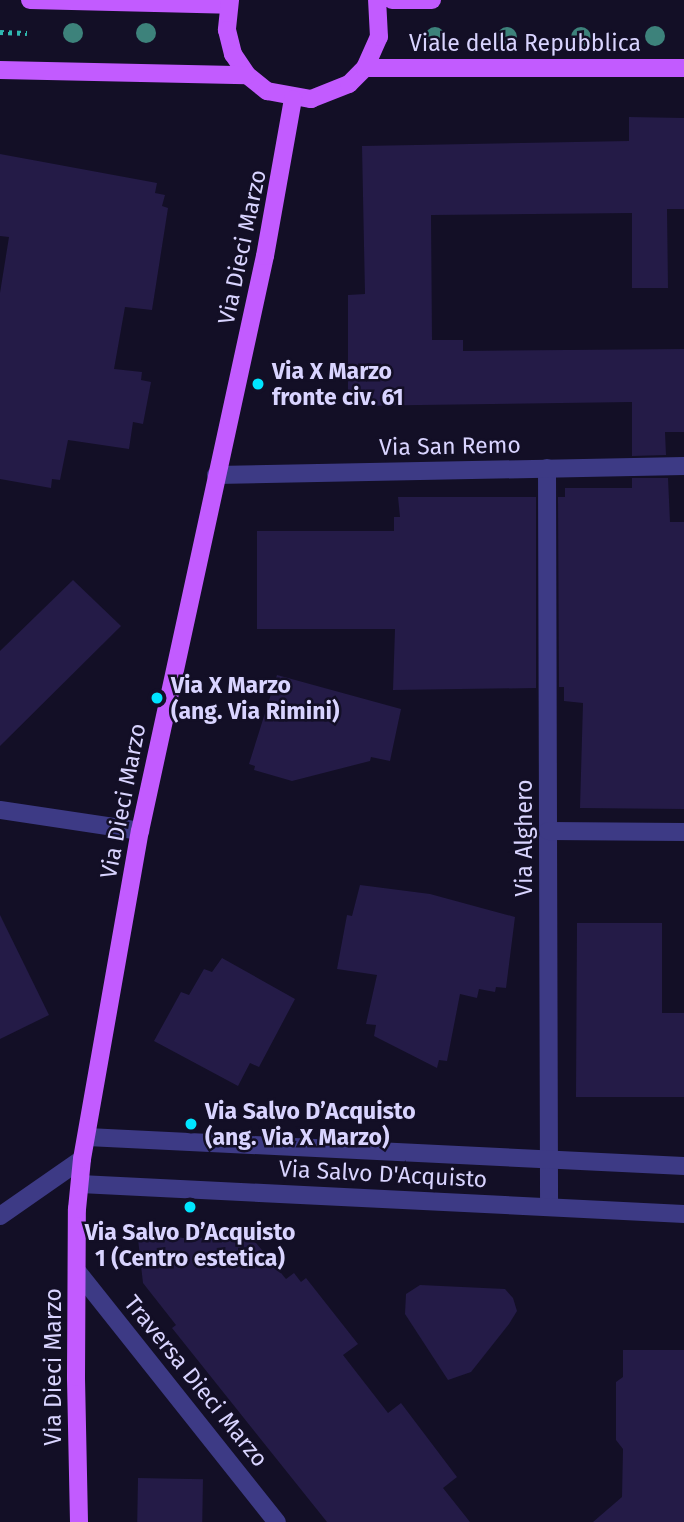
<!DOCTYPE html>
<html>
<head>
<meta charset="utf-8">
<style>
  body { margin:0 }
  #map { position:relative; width:684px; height:1522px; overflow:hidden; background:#130f26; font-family:"Fira Sans",sans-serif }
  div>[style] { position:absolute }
  .building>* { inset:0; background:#241b47; transform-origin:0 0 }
  .path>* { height:4.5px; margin-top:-2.25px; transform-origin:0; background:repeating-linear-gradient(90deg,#2fb8b0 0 3.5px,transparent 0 8.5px) }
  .minor>* { height:18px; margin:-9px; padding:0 9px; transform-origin:9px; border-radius:9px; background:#3d3a85 }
  .major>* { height:18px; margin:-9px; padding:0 9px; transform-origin:9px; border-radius:9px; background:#c25bff }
  .trees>* { width:20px; height:20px; margin:-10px; border-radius:50%; background:#3d827b }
  .dots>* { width:19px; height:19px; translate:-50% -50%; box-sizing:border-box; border:4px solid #130f26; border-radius:50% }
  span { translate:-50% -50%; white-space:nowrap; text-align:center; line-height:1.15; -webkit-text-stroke:5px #130f26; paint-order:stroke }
  .street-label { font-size:23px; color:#d9d4ff }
  .poi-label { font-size:23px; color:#d9d4ff; font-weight:700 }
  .left { translate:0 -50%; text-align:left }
</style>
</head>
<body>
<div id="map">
  <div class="building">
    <div style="clip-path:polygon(629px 117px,684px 118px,684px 209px,667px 209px,668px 288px,632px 288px,632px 213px,431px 215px,432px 340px,463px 340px,463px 351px,684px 349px,684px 432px,665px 432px,666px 455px,632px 456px,632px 402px,348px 406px,348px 295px,365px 294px,362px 146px,629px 141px)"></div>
    <div style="clip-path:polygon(0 154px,157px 183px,155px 193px,165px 195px,162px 206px,168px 208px,152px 310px,125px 307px,114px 369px,142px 372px,141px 380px,151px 382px,143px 424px,133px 422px,129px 449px,68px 440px,60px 480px,52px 479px,51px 488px,0 479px,0 293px,9px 237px,0 236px)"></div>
    <div style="clip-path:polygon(632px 478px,668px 478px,670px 522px,684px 522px,684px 809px,580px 808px,583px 703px,564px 701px,564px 687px,559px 687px,558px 497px,565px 497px,565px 488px,632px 488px)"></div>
    <div style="clip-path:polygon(398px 497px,536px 497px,536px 688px,393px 690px,395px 629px,257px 629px,257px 531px,394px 531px,394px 517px,400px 517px)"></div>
    <div style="clip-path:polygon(73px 580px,121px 626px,0 746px,0 651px)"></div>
    <div style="clip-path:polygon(277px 675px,401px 709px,390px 761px,371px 757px,370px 761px,292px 781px,254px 770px,255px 766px,249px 764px)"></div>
    <div style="clip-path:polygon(360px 885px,430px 894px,515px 917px,506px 988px,496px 987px,495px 992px,479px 989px,477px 998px,460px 994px,447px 1061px,439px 1060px,437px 1068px,374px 1036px,376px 1025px,366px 1024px,377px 975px,337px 969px,347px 915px,352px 916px)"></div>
    <div style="clip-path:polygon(0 915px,49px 1015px,0 1039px)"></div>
    <div style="clip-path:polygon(577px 923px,662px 923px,662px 1013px,684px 1013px,684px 1097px,576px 1097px)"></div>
    <div style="clip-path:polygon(222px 958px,295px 999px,259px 1067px,250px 1063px,238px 1086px,154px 1041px,181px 992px,189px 995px,204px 969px,212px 972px)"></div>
    <div style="clip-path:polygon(162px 1228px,182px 1238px,251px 1237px,286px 1279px,294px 1273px,301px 1282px,306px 1278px,358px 1344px,343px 1355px,388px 1413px,401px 1403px,457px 1477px,443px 1488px,470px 1522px,327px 1522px,172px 1328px,176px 1325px,143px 1283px,138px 1239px,147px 1230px)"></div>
    <div style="clip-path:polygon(420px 1285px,505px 1289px,513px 1298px,517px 1311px,509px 1324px,471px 1372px,448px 1380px,405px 1314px,406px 1294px)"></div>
    <div style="clip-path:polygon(623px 1350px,684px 1350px,684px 1522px,593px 1522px,622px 1497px,623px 1449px,616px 1440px,616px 1382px,623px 1377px)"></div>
    <div style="left:138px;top:1478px;width:65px;height:44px;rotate:1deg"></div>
  </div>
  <div class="path">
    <div style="left:0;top:32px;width:27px;rotate:2deg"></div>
  </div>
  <div class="minor">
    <div style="left:547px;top:468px;width:739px;rotate:89.84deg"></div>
    <div style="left:216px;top:475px;width:468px;rotate:-1.1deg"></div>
    <div style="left:0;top:810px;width:142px;rotate:8.5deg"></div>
    <div style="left:548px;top:831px;width:136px;rotate:0.4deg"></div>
    <div style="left:87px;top:1137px;width:598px;rotate:2.78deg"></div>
    <div style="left:80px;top:1184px;width:605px;rotate:2.84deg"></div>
    <div style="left:0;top:1216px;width:100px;rotate:-34.8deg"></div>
    <div style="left:77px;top:1271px;width:321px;rotate:51.5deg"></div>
  </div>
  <div class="major">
    <div style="left:30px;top:0;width:198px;rotate:1.4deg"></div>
    <div style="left:230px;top:0;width:30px;rotate:96deg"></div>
    <div style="left:227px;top:30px;width:25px;rotate:76deg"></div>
    <div style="left:233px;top:54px;width:25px;rotate:56deg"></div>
    <div style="left:247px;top:75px;width:26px;rotate:39deg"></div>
    <div style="left:267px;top:91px;width:45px;rotate:10.3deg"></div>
    <div style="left:311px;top:99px;width:41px;rotate:-21.5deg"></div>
    <div style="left:349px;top:84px;width:23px;rotate:-45deg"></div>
    <div style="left:365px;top:68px;width:34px;rotate:-66deg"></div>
    <div style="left:379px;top:37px;width:37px;rotate:-93deg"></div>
    <div style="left:392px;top:0;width:40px"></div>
    <div style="left:365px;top:68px;width:319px"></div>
    <div style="left:0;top:70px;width:247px;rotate:1.2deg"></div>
    <div style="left:79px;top:1522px;width:145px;rotate:-91.2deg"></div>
    <div style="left:76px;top:1377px;width:168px;rotate:-89.7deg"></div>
    <div style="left:77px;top:1209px;width:50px;rotate:-84.3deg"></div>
    <div style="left:82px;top:1159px;width:333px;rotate:-80deg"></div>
    <div style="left:140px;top:831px;width:588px;rotate:-77.74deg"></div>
    <div style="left:265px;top:256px;width:159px;rotate:-79.9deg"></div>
  </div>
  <div class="trees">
    <div style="left:73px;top:33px"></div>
    <div style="left:146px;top:33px"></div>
    <div style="left:655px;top:36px"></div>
    <div style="left:435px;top:37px"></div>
    <div style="left:507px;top:37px"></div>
    <div style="left:581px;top:37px"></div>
  </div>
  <div class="dots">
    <div style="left:258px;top:384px;background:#00e5ff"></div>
    <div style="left:157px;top:698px;background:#00e5ff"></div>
    <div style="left:191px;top:1124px;background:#00e5ff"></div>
    <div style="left:190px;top:1207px;background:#00e5ff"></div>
  </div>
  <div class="street-label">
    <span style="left:525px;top:43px">Viale della Repubblica</span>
    <span style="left:242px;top:247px;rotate:-78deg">Via Dieci Marzo</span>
    <span style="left:450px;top:446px;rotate:-1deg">Via San Remo</span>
    <span style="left:123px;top:801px;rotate:-79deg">Via Dieci Marzo</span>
    <span style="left:524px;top:838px;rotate:-90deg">Via Alghero</span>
    <span style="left:383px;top:1174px;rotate:3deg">Via Salvo D'Acquisto</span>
    <span style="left:53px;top:1367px;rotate:-90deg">Via Dieci Marzo</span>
    <span style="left:196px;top:1381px;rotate:51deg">Traversa Dieci Marzo</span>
  </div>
  <div class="poi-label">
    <span class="left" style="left:272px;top:384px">Via X Marzo<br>fronte civ. 61</span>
    <span class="left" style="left:171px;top:698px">Via X Marzo<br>(ang. Via Rimini)</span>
    <span class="left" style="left:205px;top:1124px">Via Salvo D’Acquisto<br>(ang. Via X Marzo)</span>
    <span style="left:190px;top:1245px">Via Salvo D’Acquisto<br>1 (Centro estetica)</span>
  </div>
</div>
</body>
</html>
